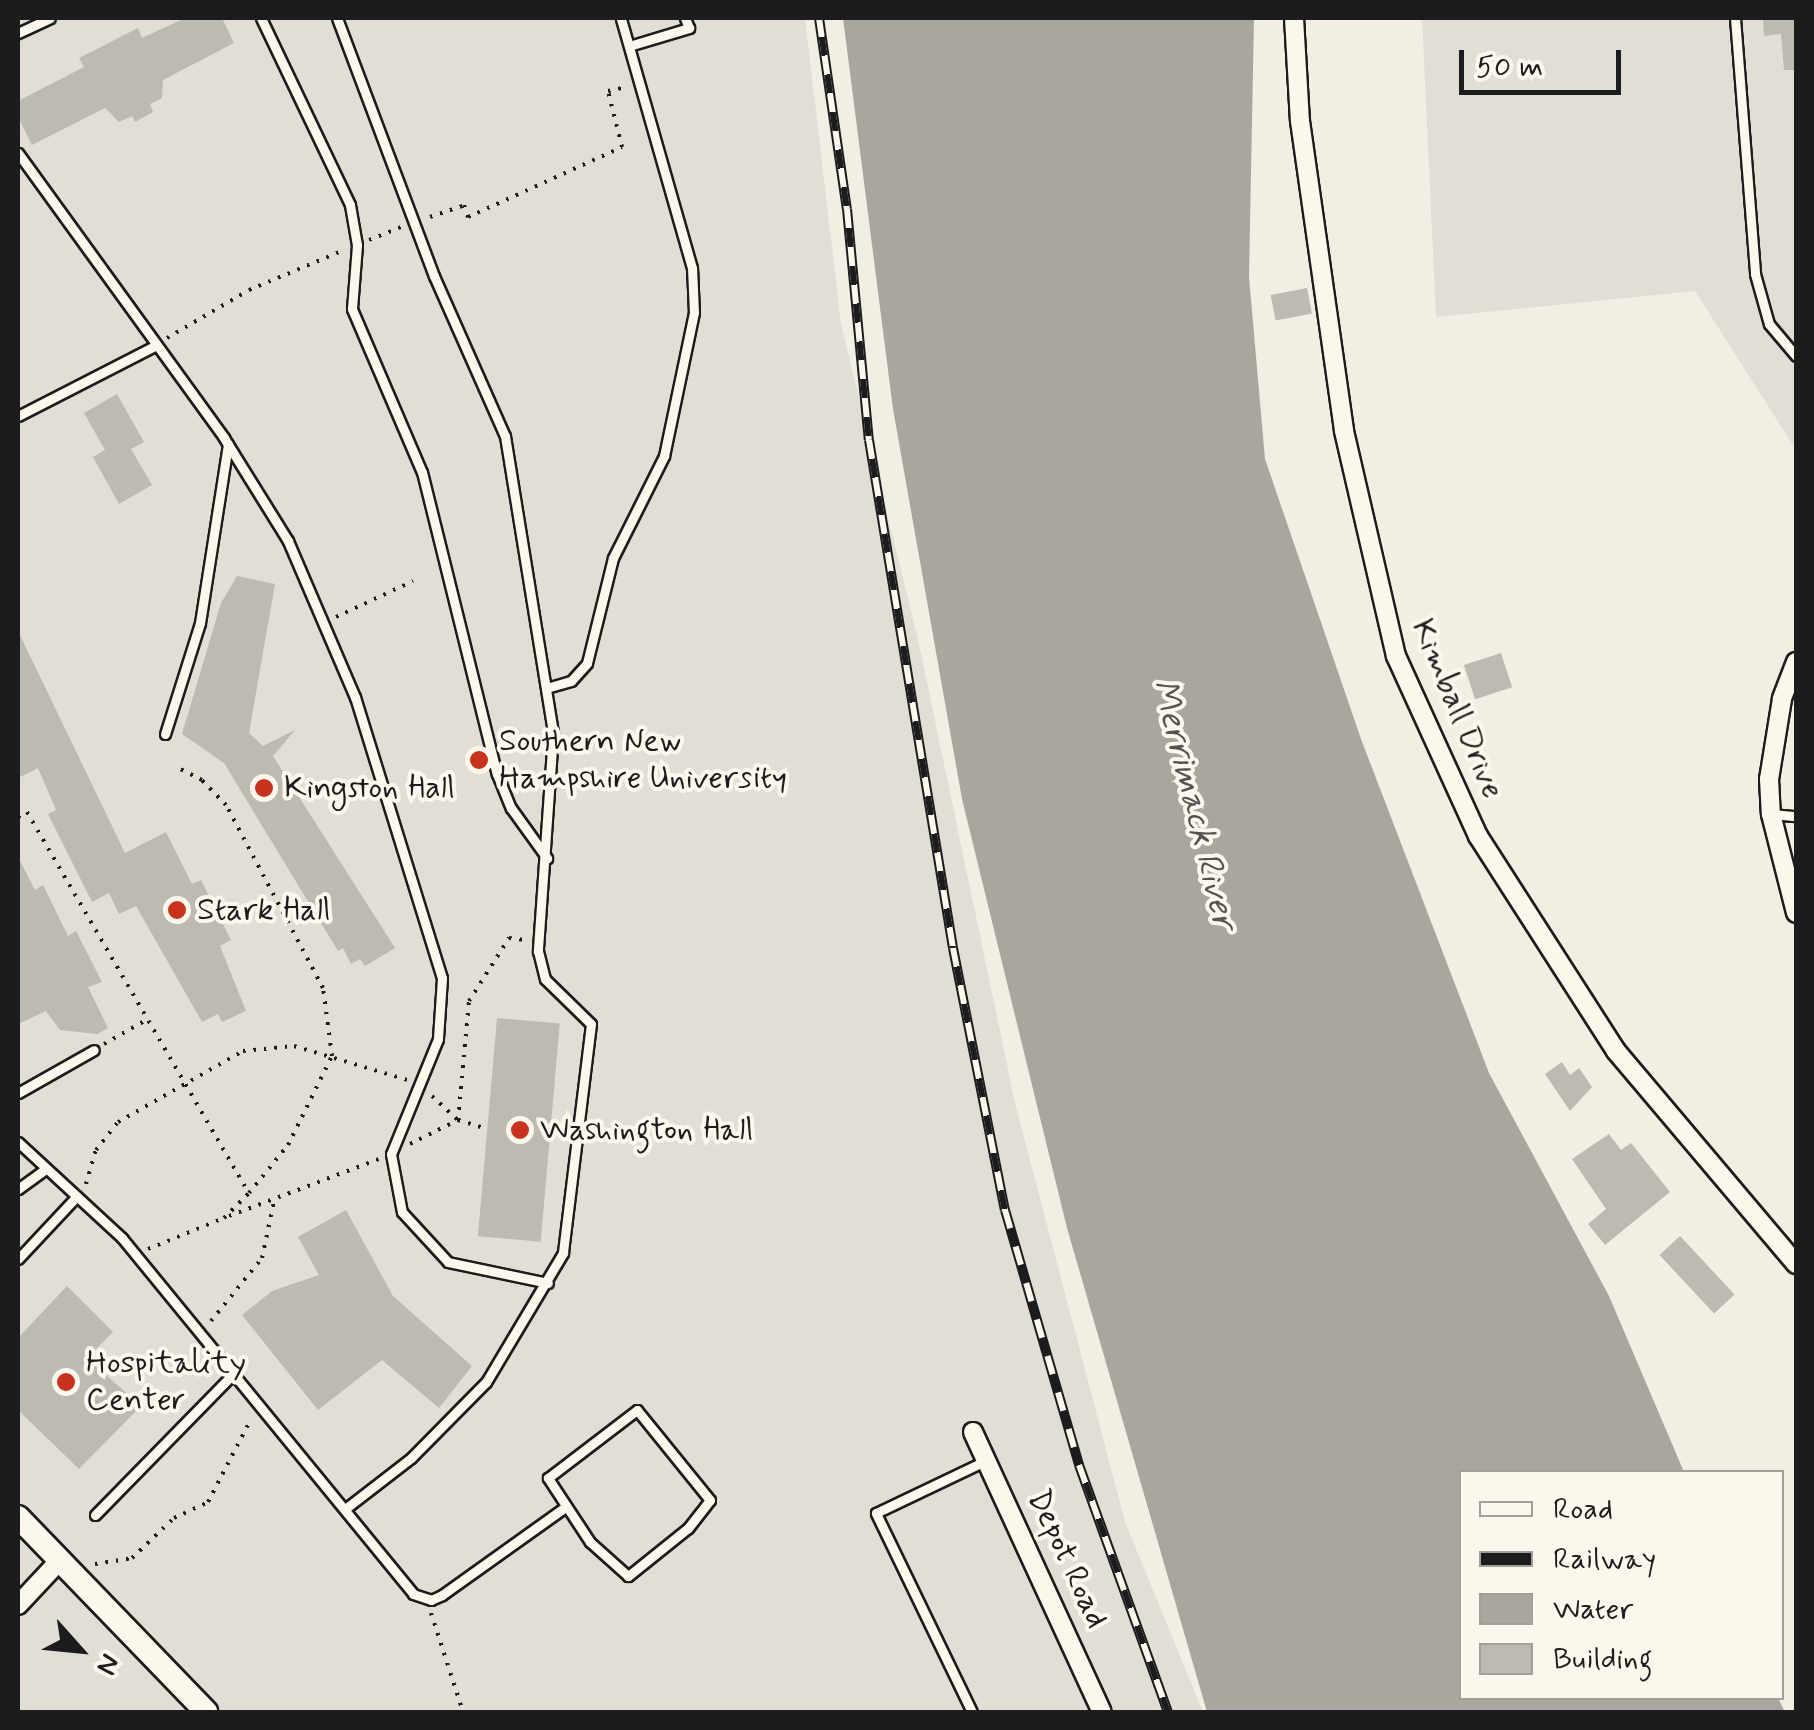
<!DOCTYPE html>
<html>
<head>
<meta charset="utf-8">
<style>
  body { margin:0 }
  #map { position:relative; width:1814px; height:1730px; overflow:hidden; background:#f2eee4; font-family:Mynerve,sans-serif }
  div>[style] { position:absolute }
  .built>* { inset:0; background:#e2ded5 }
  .water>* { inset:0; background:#a9a6a0 }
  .building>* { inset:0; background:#bdbab1; transform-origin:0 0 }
  .path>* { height:4px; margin-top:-2px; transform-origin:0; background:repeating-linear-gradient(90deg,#1c1c1c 0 2.5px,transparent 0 10.5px) }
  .roads { filter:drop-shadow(2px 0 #1c1c1c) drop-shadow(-2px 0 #1c1c1c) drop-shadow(0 2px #1c1c1c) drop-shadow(0 -2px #1c1c1c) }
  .service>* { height:9px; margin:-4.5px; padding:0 4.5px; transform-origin:4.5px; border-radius:4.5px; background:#fbf7ec }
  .minor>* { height:18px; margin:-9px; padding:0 9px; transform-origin:9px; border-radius:9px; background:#fbf7ec }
  .tertiary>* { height:22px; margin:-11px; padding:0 11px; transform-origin:11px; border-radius:11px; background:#fbf7ec }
  .rail>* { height:10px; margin-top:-5px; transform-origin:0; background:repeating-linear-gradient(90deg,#fbf7ec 0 19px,#1c1c1c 0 38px); box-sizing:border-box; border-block:2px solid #1c1c1c }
  .dots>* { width:28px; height:28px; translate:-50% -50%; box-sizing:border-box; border:5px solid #fbf7ec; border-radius:50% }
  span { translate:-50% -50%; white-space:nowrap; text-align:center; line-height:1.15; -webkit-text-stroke:8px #fbf7ec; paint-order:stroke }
  .street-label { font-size:32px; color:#1c1c1c }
  .poi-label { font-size:32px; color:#1c1c1c }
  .left { translate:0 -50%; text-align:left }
  .water-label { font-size:35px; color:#545351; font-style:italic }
  .frame { position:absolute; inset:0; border:20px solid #1c1c1c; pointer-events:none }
  .legend { position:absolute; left:1459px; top:1470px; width:325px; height:230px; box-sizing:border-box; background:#fbf7ec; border:2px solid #a29f99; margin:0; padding:12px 18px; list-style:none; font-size:30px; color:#1c1c1c }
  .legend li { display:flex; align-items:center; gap:20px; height:50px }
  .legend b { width:50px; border:2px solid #a29f99 }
  .north { position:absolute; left:30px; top:1600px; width:100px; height:100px; -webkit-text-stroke:8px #fbf7ec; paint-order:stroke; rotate:117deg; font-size:28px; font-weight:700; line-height:40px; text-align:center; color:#1c1c1c }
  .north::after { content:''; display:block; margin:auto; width:35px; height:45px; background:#1c1c1c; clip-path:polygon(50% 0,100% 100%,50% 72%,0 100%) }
  .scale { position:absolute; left:1459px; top:50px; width:162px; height:45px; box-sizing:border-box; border:5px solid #1c1c1c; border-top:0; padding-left:12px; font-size:30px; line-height:35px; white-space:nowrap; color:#1c1c1c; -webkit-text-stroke:8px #fbf7ec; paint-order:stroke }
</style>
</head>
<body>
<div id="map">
  <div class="built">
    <div style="clip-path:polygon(18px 18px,805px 18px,841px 324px,919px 644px,1015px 1103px,1125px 1522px,1203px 1712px,18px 1712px)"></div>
    <div style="clip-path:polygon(1422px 18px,1796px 18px,1796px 450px,1695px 291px,1436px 317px)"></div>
  </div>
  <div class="water">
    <div style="clip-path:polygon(843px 18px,1254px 18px,1249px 277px,1265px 459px,1361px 739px,1489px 1073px,1609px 1296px,1684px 1472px,1462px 1472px,1462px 1698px,1778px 1698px,1785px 1712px,1207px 1712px,1067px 1228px,962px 799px,893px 409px)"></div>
  </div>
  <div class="building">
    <div style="clip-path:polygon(185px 18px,222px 18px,234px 43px,163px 80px,162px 98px,150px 104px,153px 112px,135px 122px,132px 116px,119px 122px,105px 108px,32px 145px,18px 117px,18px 101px,84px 67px,79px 58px,138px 28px,142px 38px)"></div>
    <div style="clip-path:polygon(1763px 18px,1796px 18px,1796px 70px,1784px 70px,1781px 34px,1764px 36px)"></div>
    <div style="left:1307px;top:288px;width:26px;height:37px;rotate:79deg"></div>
    <div style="clip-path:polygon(117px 394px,144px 442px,131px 449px,152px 485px,119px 504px,93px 457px,105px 450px,84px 413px)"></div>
    <div style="clip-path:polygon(237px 576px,275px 584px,249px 733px,263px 746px,295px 730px,273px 756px,395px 948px,365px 966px,360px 959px,351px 964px,343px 948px,338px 951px,224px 763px,182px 734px,221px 603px)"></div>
    <div style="clip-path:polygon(18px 631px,125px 853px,166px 832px,192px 884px,201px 880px,231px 940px,220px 946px,246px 1011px,222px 1022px,218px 1014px,202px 1022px,136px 906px,119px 914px,109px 893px,92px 902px,48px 814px,56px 810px,38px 768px,18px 778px)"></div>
    <div style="left:1501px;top:653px;width:36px;height:39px;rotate:72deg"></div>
    <div style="clip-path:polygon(18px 857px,35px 890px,43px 885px,68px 936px,76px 931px,102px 982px,88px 987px,108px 1028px,97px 1034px,60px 1030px,46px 1011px,18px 1024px)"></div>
    <div style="left:497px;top:1018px;width:63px;height:219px;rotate:5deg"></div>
    <div style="clip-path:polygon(1562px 1062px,1570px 1075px,1579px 1068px,1592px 1087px,1570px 1111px,1545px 1074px)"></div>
    <div style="clip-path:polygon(1609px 1134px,1621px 1150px,1631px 1143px,1670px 1192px,1605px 1245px,1588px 1224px,1606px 1209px,1572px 1159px)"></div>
    <div style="clip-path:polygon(346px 1210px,393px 1296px,472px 1366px,439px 1408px,382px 1360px,318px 1410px,242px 1315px,272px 1291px,319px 1275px,298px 1237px)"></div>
    <div style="left:1680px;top:1236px;width:80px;height:28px;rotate:47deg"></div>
    <div style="clip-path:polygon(67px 1286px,113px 1332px,87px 1358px,141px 1406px,79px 1469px,18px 1410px,18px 1338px)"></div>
  </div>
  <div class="path">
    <div style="left:430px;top:217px;width:36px;rotate:-19deg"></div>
    <div style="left:464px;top:205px;width:13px;rotate:72deg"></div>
    <div style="left:468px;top:217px;width:169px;rotate:-24.4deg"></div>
    <div style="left:622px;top:147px;width:58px;rotate:-104deg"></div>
    <div style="left:608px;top:91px;width:19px;rotate:-12deg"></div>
    <div style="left:369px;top:240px;width:35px;rotate:-22deg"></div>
    <div style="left:167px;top:338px;width:95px;rotate:-30.3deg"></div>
    <div style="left:249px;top:290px;width:101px;rotate:-22.8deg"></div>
    <div style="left:336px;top:617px;width:85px;rotate:-25.1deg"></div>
    <div style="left:18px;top:817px;width:10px;rotate:-29deg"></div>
    <div style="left:27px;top:812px;width:440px;rotate:59.8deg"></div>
    <div style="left:104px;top:1044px;width:51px;rotate:-29.6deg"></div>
    <div style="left:432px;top:1096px;width:35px;rotate:43deg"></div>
    <div style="left:458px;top:1120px;width:24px;rotate:17deg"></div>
    <div style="left:410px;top:1144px;width:54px;rotate:-26.6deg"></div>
    <div style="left:458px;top:1120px;width:120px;rotate:-84.7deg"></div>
    <div style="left:469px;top:1001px;width:75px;rotate:-57.6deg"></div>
    <div style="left:509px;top:938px;width:16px;rotate:7deg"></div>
    <div style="left:86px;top:1184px;width:35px;rotate:-74deg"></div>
    <div style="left:96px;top:1150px;width:36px;rotate:-52deg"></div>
    <div style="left:118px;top:1122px;width:144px;rotate:-29.6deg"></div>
    <div style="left:243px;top:1051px;width:51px;rotate:-5.6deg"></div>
    <div style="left:294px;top:1046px;width:118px;rotate:16.7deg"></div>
    <div style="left:229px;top:1216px;width:160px;rotate:-20.8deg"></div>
    <div style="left:148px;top:1249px;width:82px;rotate:-22.2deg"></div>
    <div style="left:224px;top:1218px;width:35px;rotate:-45deg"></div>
    <div style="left:249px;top:1193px;width:62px;rotate:-50.9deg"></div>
    <div style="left:288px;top:1145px;width:99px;rotate:-63.7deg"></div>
    <div style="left:332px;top:1056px;width:69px;rotate:-97.5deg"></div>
    <div style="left:323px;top:988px;width:207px;rotate:-117.9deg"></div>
    <div style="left:226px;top:805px;width:35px;rotate:-134deg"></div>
    <div style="left:202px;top:780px;width:30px;rotate:-153deg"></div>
    <div style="left:211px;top:1321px;width:81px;rotate:-51deg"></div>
    <div style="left:262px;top:1258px;width:58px;rotate:-78.1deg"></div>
    <div style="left:95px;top:1564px;width:37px;rotate:-9deg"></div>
    <div style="left:132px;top:1558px;width:58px;rotate:-43.6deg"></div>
    <div style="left:174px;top:1518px;width:38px;rotate:-25deg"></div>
    <div style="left:208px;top:1502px;width:91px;rotate:-62.6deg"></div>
    <div style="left:431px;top:1613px;width:104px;rotate:72.1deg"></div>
  </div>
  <div class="roads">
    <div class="service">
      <div style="left:261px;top:18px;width:207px;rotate:64.5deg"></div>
      <div style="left:350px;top:205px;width:41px;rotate:80.1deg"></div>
      <div style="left:357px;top:245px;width:64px;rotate:94.5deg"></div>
      <div style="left:352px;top:309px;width:177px;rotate:66.8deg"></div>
      <div style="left:422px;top:472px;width:311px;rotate:76.1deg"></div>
      <div style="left:497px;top:774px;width:37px;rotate:68deg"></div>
      <div style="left:511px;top:808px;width:62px;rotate:54.2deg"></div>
      <div style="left:337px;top:18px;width:276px;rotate:69.4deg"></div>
      <div style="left:434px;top:276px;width:175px;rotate:66.1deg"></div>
      <div style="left:505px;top:436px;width:302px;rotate:80.8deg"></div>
      <div style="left:553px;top:734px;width:218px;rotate:94deg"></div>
      <div style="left:538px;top:951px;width:29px;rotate:76deg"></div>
      <div style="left:545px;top:979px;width:64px;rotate:44.4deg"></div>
      <div style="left:591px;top:1024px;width:231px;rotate:97deg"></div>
      <div style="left:563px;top:1253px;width:150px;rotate:120.8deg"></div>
      <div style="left:486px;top:1382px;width:107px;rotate:134.6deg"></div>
      <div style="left:411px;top:1458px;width:83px;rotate:142.3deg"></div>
      <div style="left:1735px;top:18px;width:257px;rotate:85.5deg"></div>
      <div style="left:1755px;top:274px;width:52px;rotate:74.4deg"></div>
      <div style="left:1769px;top:324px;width:42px;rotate:49.8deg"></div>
      <div style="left:18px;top:33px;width:35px;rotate:-25deg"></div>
      <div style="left:629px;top:46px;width:63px;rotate:-16.7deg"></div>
      <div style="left:689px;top:28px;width:11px;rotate:-112deg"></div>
      <div style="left:18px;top:153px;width:352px;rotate:54.1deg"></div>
      <div style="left:224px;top:438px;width:121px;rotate:58.1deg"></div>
      <div style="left:288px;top:541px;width:170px;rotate:66.8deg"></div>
      <div style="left:355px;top:697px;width:294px;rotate:72.8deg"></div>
      <div style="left:442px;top:978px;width:61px;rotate:93.8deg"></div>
      <div style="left:438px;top:1039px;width:124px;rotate:112.2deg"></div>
      <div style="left:391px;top:1154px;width:59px;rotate:79.3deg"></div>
      <div style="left:402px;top:1212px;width:68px;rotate:47.4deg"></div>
      <div style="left:448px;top:1262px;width:102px;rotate:11.9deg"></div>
      <div style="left:18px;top:416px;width:154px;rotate:-27.1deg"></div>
      <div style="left:550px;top:687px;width:22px;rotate:-16deg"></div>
      <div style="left:571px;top:681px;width:24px;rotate:-48deg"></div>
      <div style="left:587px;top:663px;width:108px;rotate:-76.1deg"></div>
      <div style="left:613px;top:558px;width:114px;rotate:-63.4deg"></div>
      <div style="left:664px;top:456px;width:146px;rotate:-78.2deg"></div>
      <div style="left:694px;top:313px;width:45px;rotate:-92.5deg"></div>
      <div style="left:692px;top:268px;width:260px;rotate:-105.9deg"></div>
      <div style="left:165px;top:734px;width:116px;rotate:-72.5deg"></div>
      <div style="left:200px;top:623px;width:181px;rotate:-81.1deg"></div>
      <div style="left:1771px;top:814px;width:25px;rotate:5deg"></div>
      <div style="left:18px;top:1093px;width:87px;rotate:-29.5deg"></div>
      <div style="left:18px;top:1142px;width:142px;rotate:42.7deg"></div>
      <div style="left:122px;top:1238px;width:460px;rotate:50.7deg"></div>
      <div style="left:413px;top:1594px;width:19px;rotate:18deg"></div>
      <div style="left:431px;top:1600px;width:12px;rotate:-24deg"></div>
      <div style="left:442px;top:1595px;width:150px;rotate:-35.5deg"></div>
      <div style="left:18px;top:1189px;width:34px;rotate:-36deg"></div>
      <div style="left:18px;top:1259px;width:86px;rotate:-46.9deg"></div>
      <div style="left:637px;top:1410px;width:116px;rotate:51deg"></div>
      <div style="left:710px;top:1500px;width:36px;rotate:128deg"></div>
      <div style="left:688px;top:1528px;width:77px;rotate:141.3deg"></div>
      <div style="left:628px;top:1576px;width:51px;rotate:-138.2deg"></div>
      <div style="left:590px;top:1542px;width:77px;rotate:-123.3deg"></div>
      <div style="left:548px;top:1478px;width:112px;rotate:-37.4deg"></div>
      <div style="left:95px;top:1515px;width:196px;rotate:-45.6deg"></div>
      <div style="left:972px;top:1712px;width:221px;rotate:-115.8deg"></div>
      <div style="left:876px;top:1513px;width:123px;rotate:-25.5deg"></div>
    </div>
    <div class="minor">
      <div style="left:1294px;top:18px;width:103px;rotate:86.7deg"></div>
      <div style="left:1300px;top:121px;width:313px;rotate:81.9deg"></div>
      <div style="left:1344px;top:431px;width:231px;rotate:77deg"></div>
      <div style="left:1396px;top:656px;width:198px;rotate:65.5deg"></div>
      <div style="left:1478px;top:836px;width:255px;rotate:57.3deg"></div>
      <div style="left:1616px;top:1051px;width:279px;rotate:49.8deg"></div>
      <div style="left:1796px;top:662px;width:40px;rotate:111deg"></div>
      <div style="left:1782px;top:699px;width:81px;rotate:99.2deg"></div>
      <div style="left:1769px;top:779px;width:35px;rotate:87deg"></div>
      <div style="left:1771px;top:814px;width:102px;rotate:75.8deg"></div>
      <div style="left:973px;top:1432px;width:308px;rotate:65.3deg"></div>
      <div style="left:18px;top:1605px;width:63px;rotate:-46.9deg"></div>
    </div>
    <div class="tertiary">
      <div style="left:18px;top:1517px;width:271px;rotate:46deg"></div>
    </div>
  </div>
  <div class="rail">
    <div style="left:819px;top:18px;width:193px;rotate:81.7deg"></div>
    <div style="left:847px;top:209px;width:232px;rotate:84.6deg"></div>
    <div style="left:869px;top:440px;width:515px;rotate:80.61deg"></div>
    <div style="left:953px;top:948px;width:267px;rotate:78.8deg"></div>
    <div style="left:1005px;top:1210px;width:266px;rotate:73.8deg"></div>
    <div style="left:1079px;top:1465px;width:263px;rotate:70.2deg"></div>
  </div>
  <div class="dots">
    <div style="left:479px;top:760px;background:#c8321e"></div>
    <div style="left:264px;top:788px;background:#c8321e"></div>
    <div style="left:177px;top:910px;background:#c8321e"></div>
    <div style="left:520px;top:1130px;background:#c8321e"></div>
    <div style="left:66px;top:1382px;background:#c8321e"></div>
  </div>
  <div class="street-label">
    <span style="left:1457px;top:709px;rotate:67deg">Kimball Drive</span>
    <span style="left:1067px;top:1559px;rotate:65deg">Depot Road</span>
  </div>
  <div class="poi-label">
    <span class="left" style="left:499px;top:760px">Southern New<br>Hampshire University</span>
    <span class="left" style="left:284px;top:788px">Kingston Hall</span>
    <span class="left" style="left:197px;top:910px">Stark Hall</span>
    <span class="left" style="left:540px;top:1130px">Washington Hall</span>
    <span class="left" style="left:86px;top:1382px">Hospitality<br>Center</span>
  </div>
  <div class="water-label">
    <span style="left:1194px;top:804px;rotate:76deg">Merrimack River</span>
  </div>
  <div class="frame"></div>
  <ul class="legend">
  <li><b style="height:12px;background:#fbf7ec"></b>Road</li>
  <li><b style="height:12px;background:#1c1c1c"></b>Railway</li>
  <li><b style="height:28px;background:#a9a6a0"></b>Water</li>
  <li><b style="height:28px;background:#bdbab1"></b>Building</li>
  </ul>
  <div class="north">N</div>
  <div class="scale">50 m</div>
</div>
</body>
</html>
